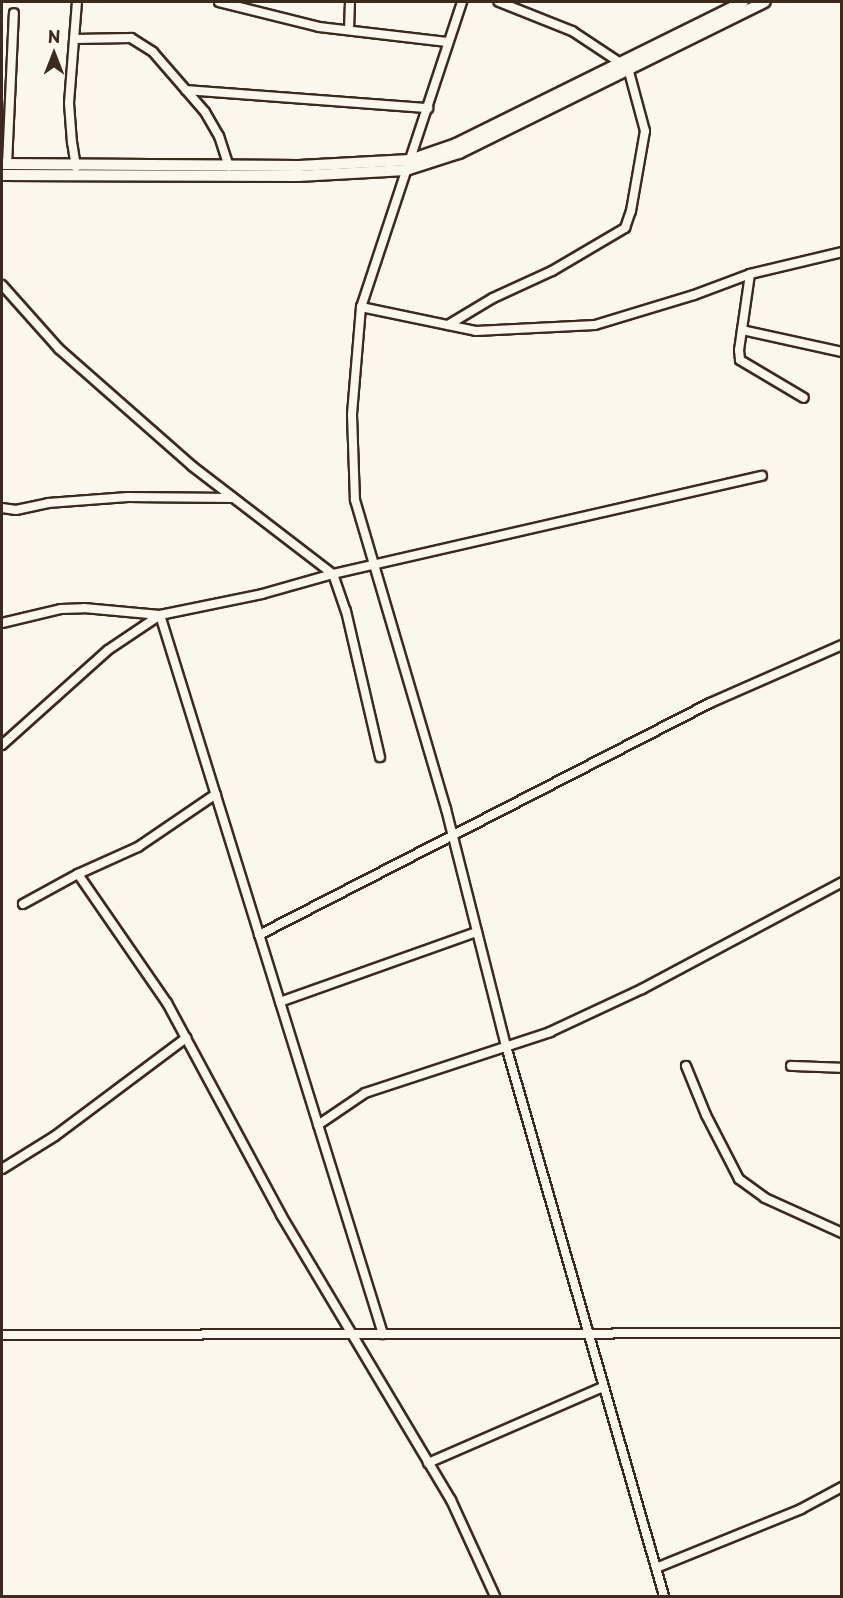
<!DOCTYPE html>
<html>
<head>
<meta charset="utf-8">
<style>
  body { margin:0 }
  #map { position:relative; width:843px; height:1598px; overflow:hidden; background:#fbf7ec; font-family:"Playpen Sans",sans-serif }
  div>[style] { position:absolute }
  .roads { filter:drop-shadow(2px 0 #3b2a1e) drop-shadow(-2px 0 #3b2a1e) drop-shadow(0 2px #3b2a1e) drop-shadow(0 -2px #3b2a1e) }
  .minor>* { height:8px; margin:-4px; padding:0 4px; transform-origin:4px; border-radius:4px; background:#fbf7ec }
  .major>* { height:10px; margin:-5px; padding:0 5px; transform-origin:5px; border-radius:5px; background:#fbf7ec }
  span { translate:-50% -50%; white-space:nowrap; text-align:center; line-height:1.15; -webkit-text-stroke:6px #fbf7ec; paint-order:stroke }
  .frame { position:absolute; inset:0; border:3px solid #3b2a1e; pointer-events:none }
  .north { position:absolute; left:24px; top:24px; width:60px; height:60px; -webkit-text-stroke:4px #fbf7ec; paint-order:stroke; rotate:0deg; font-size:16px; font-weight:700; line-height:24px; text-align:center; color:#3b2a1e }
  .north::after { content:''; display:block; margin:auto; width:21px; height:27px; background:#3b2a1e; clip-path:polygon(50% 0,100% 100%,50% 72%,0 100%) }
</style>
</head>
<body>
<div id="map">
  <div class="roads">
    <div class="minor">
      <div style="left:219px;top:2px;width:103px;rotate:14deg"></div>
      <div style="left:319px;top:27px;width:129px;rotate:6.7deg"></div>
      <div style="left:462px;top:2px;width:321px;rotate:108.3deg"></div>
      <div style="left:361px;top:307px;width:108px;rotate:94.8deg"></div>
      <div style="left:352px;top:415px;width:85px;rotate:88deg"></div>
      <div style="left:355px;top:500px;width:322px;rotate:73.6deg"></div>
      <div style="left:446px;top:809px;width:244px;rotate:75.8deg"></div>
      <div style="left:506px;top:1046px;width:572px;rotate:73.97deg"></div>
      <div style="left:349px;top:30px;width:28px;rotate:-88deg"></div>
      <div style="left:74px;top:39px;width:57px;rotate:-1deg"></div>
      <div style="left:131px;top:38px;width:26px;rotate:32deg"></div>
      <div style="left:153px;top:52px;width:79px;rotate:49.1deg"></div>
      <div style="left:205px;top:112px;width:28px;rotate:60deg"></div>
      <div style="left:219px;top:136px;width:32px;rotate:72deg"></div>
      <div style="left:186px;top:90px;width:243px;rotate:4.3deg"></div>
      <div style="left:7px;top:165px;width:152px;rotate:-87.4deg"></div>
      <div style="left:76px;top:167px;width:24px;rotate:-99deg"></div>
      <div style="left:72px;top:143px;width:40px;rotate:-94.3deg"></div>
      <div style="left:69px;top:103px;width:101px;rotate:-85.5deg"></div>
      <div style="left:750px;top:274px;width:77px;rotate:98.2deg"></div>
      <div style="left:739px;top:350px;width:10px;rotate:84deg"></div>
      <div style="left:740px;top:360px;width:74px;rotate:30.7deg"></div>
      <div style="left:2px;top:285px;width:86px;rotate:48.3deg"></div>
      <div style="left:59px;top:349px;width:177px;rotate:41.3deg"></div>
      <div style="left:192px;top:466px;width:178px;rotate:37.5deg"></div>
      <div style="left:333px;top:574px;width:39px;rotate:71deg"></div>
      <div style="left:346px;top:611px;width:150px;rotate:76.9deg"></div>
      <div style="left:361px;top:307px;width:117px;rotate:11.8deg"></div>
      <div style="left:476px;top:331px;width:119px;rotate:-2.9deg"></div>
      <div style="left:595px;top:325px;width:103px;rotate:-16.9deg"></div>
      <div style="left:694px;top:295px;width:60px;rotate:-20.6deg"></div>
      <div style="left:750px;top:274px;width:95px;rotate:-13.4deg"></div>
      <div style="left:448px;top:325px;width:52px;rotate:-31deg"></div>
      <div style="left:493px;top:298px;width:65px;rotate:-24.6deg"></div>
      <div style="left:552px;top:271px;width:85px;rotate:-30.5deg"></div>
      <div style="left:625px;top:228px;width:18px;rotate:-71deg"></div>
      <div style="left:631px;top:211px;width:81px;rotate:-80.1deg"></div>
      <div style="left:645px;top:131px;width:65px;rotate:-105.1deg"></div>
      <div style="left:628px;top:68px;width:67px;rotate:-146.5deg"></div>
      <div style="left:572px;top:31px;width:79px;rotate:-158.3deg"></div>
      <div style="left:742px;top:330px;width:102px;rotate:12.4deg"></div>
      <div style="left:2px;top:508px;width:14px;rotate:8deg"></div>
      <div style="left:16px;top:510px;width:33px;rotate:-12deg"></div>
      <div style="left:48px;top:503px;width:80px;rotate:-4.3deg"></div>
      <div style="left:128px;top:497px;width:105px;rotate:0.5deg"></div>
      <div style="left:2px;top:623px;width:61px;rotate:-13.3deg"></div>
      <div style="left:61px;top:609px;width:23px;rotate:-2deg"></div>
      <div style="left:84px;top:608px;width:76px;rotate:5.3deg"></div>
      <div style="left:160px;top:615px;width:753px;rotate:72.77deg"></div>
      <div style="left:2px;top:745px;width:142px;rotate:-41.9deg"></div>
      <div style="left:108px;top:650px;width:63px;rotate:-33.9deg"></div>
      <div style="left:160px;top:615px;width:104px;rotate:-11.6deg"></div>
      <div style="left:262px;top:594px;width:74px;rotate:-15.7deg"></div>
      <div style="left:333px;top:574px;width:440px;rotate:-12.9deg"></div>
      <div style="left:78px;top:874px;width:157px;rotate:55.4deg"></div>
      <div style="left:167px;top:1003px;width:241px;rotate:61.7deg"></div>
      <div style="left:281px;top:1215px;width:332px;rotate:59.2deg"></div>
      <div style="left:451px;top:1500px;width:106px;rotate:65.4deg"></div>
      <div style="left:23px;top:904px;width:63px;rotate:-28.6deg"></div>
      <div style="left:78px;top:874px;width:66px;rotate:-24.2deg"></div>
      <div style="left:138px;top:847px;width:94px;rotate:-34.2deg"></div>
      <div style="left:259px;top:935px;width:507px;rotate:-27.22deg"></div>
      <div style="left:710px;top:703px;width:144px;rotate:-23.7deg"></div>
      <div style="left:280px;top:1002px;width:209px;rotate:-19.6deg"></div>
      <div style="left:686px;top:1066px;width:53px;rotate:67.8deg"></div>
      <div style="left:706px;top:1115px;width:72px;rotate:62.7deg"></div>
      <div style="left:739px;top:1179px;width:32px;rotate:36deg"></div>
      <div style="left:765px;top:1198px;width:85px;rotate:24.4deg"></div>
      <div style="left:791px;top:1066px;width:51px;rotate:2.2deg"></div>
      <div style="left:318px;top:1125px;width:57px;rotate:-34.2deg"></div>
      <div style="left:365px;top:1093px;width:195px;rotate:-18.2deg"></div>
      <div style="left:550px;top:1032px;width:102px;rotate:-25.1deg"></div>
      <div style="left:642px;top:989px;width:227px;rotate:-28.1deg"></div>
      <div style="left:2px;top:1169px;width:62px;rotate:-31.9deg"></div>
      <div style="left:55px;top:1136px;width:164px;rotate:-36.8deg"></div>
      <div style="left:2px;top:1335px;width:840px;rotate:-0.14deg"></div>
      <div style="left:428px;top:1463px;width:191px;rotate:-23.5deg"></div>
      <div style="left:656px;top:1568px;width:157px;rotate:-22.1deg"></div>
      <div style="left:801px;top:1509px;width:47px;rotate:-28.2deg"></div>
    </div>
    <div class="major">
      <div style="left:2px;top:164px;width:297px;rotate:0.4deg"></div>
      <div style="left:299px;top:166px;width:111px;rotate:-3.1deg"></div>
      <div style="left:410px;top:160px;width:49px;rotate:-19.2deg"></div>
      <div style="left:456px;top:144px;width:320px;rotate:-26.3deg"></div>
      <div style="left:2px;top:175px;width:296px;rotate:0.2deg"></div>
      <div style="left:298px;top:176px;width:108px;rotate:-3.2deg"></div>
      <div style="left:406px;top:170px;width:56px;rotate:-17.8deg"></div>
      <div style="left:459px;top:153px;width:341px;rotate:-26.3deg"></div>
    </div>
  </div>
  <div class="frame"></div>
  <div class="north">N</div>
</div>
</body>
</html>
